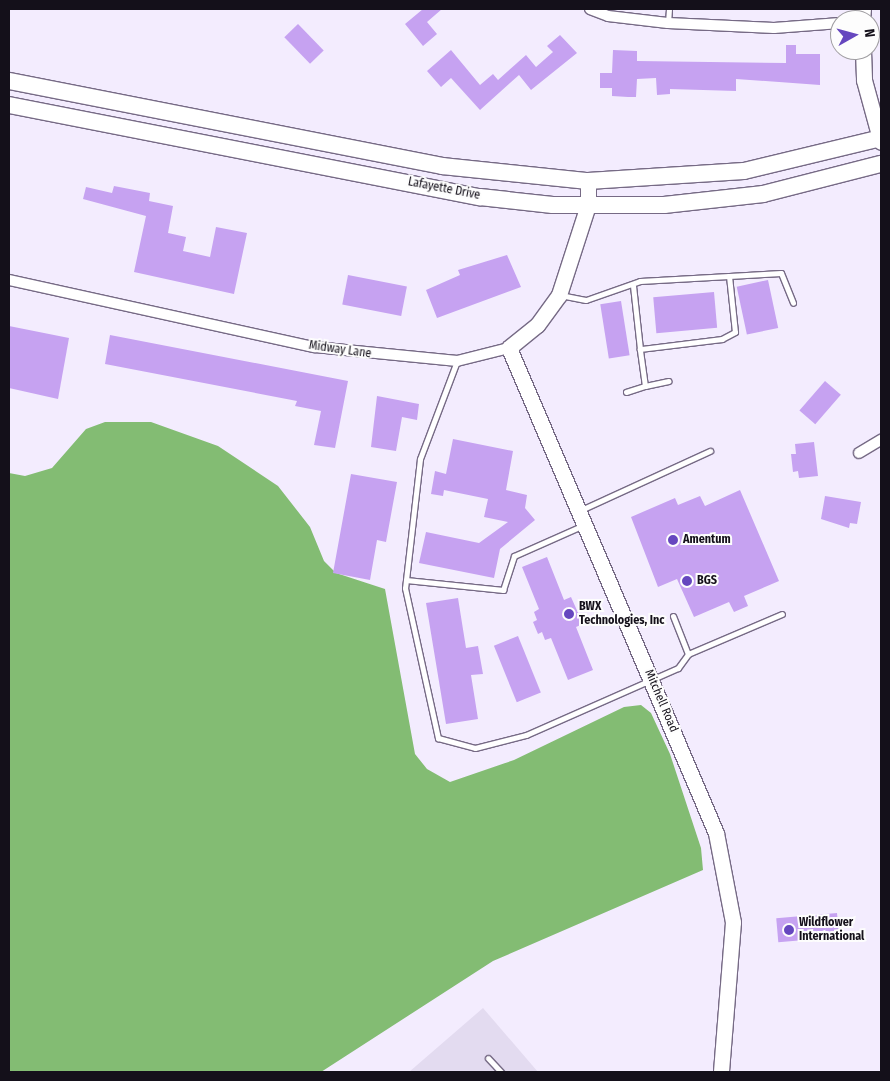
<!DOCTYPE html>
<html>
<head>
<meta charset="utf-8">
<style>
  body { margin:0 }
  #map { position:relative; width:890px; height:1081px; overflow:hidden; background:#f3ecfe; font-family:"Fira Sans Condensed",sans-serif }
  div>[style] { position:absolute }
  .built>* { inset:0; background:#e3dbf0 }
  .forest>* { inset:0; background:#83bc73 }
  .building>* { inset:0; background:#c6a2f1; transform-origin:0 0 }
  .roads { filter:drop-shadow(1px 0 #766a85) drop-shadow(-1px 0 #766a85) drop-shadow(0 1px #766a85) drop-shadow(0 -1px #766a85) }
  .lane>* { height:5px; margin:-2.5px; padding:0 2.5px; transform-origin:2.5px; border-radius:2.5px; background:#fff }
  .street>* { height:10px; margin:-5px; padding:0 5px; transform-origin:5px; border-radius:5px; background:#fff }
  .secondary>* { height:15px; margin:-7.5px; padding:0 7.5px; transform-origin:7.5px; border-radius:7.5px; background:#fff }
  .primary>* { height:16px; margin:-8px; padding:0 8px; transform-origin:8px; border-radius:8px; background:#fff }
  .dots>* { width:14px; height:14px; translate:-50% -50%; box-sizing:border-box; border:2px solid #fdfdfd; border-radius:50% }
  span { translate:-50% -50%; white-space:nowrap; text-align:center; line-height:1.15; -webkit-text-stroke:4px #fdfdfd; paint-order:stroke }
  .street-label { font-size:12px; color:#14101a }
  .poi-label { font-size:12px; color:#14101a; font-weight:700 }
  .left { translate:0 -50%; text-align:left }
  .frame { position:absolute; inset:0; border:10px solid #14101a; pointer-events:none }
  .north { position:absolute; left:830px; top:10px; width:50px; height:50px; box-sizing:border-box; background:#fdfdfd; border:1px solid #a09ea2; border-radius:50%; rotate:83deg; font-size:14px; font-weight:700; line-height:20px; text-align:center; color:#14101a }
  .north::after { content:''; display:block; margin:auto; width:18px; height:22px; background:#6647bf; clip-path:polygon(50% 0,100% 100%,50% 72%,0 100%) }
</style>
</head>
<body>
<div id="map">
  <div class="built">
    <div style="clip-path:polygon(483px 1008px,538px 1072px,409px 1072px)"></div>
  </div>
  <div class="forest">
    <div style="clip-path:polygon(105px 422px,151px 422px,218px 446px,278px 486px,310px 527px,324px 561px,336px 573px,385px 589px,415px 754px,427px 769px,450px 782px,514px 760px,624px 707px,641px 705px,651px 713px,670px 754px,701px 848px,703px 870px,493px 961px,321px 1072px,9px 1072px,9px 473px,25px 476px,52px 468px,86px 429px)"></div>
  </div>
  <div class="building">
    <div style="clip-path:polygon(423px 9px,442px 9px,427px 22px,437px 34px,423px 46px,405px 24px)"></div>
    <div style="left:298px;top:24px;width:37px;height:19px;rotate:46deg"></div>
    <div style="clip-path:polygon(560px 35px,577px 53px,531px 90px,519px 75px,480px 110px,451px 78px,441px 87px,427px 71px,451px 50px,480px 85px,493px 74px,498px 80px,526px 55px,536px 67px,553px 52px,547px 46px)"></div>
    <div style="clip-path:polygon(786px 45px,796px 45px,796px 54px,820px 54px,820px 85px,736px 79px,736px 91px,670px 89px,670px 94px,657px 95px,656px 78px,637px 79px,636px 97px,628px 97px,612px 96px,612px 88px,600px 88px,600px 73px,612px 73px,613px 50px,637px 51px,637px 61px,786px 63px)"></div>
    <div style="clip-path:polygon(114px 186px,150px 193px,149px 201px,173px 206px,168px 233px,186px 237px,183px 251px,210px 257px,216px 227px,247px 233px,234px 294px,134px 272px,146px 216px,83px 199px,86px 187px,112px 193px)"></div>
    <div style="clip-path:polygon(507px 255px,521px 287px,437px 318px,426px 290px,460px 275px,458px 270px)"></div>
    <div style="left:348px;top:275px;width:60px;height:30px;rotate:11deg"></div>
    <div style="left:768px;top:280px;width:49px;height:32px;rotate:78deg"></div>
    <div style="left:714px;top:292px;width:36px;height:61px;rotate:85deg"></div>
    <div style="left:621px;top:301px;width:55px;height:21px;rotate:81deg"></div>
    <div style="clip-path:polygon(9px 326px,69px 338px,58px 399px,9px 388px)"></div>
    <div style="clip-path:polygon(110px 335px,348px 381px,335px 448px,314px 445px,321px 411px,295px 406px,297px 401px,105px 364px)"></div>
    <div style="left:825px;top:381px;width:21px;height:39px;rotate:41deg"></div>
    <div style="clip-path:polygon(377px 396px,419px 404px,417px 420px,402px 417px,396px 451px,371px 447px)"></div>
    <div style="clip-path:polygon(453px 439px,513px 451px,506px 490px,527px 495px,525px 508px,535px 520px,500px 549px,494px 578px,419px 563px,426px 532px,479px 543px,508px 522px,484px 517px,488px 499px,444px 490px,443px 496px,431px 494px,435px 471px,446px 474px)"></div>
    <div style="clip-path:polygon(814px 442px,818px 476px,799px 478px,798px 471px,793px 472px,791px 454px,796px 454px,795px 444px)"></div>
    <div style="clip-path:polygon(351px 474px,397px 482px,386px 542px,377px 540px,370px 580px,333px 573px)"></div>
    <div style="clip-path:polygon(740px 490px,779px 581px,744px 596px,748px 606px,734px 612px,729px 602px,694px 617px,677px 579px,658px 587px,631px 517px,675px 498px,678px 505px,700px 496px,705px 506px)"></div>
    <div style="clip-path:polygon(825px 496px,861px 502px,857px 524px,850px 523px,849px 528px,821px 519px)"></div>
    <div style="clip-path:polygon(547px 557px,564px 600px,571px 597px,583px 624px,576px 627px,593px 670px,568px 680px,551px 638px,545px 640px,542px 632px,538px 634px,533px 622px,537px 620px,534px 612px,539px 609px,522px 567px)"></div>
    <div style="clip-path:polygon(458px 598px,466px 648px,478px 646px,483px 674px,471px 675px,478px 719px,446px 724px,426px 603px)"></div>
    <div style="left:518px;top:636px;width:61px;height:26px;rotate:68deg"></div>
    <div style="left:837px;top:913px;width:24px;height:61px;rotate:85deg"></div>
  </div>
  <div class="roads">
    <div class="lane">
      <div style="left:668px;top:23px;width:14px;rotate:-86deg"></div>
      <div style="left:729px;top:276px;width:52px;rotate:-3.3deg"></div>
      <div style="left:781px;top:273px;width:32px;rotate:68deg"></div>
      <div style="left:560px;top:295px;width:26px;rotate:11deg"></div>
      <div style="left:586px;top:300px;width:57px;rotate:-19.4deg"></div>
      <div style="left:640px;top:281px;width:89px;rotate:-3.2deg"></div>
      <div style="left:729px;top:276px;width:56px;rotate:83.9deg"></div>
      <div style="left:735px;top:332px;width:15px;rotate:152deg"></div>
      <div style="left:722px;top:339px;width:83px;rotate:173deg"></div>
      <div style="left:640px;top:349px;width:63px;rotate:-96.3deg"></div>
      <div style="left:457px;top:361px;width:105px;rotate:110.7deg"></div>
      <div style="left:420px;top:459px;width:130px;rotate:96.6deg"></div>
      <div style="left:405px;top:588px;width:154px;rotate:77.6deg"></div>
      <div style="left:438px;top:738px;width:38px;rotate:15deg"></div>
      <div style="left:475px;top:748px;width:53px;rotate:-14.3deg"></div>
      <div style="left:526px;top:735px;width:166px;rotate:-23.8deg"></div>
      <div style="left:678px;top:668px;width:17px;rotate:-54deg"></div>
      <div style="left:688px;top:654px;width:102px;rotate:-23.1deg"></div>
      <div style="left:645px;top:386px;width:24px;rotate:-12deg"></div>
      <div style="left:626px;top:392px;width:20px;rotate:-18deg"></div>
      <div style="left:645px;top:386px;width:37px;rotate:-98deg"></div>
      <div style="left:581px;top:510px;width:142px;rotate:-24.6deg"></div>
      <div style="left:406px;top:580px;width:98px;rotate:5.9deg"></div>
      <div style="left:503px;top:590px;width:36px;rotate:-72deg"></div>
      <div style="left:514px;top:556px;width:77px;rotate:-23.9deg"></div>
      <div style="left:673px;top:616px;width:41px;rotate:68.5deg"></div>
      <div style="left:488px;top:1058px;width:19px;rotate:47deg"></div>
    </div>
    <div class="street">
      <div style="left:590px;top:9px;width:19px;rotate:21deg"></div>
      <div style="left:608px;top:16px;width:60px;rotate:6.7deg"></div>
      <div style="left:668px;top:23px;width:106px;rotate:2.7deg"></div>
      <div style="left:774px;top:28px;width:66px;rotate:-4.3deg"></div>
      <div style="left:9px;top:280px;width:313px;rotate:12.4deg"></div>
      <div style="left:315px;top:347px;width:143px;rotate:5.6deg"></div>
      <div style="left:457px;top:361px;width:54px;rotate:-14deg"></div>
      <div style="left:859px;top:453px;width:26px;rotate:-31deg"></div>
    </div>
    <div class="secondary">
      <div style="left:862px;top:20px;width:11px;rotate:-85deg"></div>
      <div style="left:863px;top:50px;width:30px;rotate:88deg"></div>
      <div style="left:864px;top:80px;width:64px;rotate:74.7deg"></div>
      <div style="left:588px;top:181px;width:24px;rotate:90deg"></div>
      <div style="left:588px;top:205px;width:95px;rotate:107.9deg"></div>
      <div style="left:559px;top:295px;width:37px;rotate:126deg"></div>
      <div style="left:537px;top:325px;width:36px;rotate:141deg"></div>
      <div style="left:509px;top:348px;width:527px;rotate:66.89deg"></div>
      <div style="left:716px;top:833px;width:91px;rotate:79.2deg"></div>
      <div style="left:733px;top:922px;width:150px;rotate:94.6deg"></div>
    </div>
    <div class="primary">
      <div style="left:9px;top:81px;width:441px;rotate:11.1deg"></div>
      <div style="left:442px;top:166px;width:147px;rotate:5.9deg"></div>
      <div style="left:588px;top:181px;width:156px;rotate:-3.7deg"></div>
      <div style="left:744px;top:171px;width:141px;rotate:-13.5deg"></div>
      <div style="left:9px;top:105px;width:480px;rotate:11.1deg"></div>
      <div style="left:480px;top:197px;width:73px;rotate:6.3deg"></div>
      <div style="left:553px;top:205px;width:111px"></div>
      <div style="left:664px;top:205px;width:100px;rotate:-6.3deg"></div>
      <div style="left:763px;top:194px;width:122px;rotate:-14.3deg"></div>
    </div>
  </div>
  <div class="dots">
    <div style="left:673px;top:540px;background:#6647bf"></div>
    <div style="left:687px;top:581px;background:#6647bf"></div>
    <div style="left:569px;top:614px;background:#6647bf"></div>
    <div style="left:789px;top:930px;background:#6647bf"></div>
  </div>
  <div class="street-label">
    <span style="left:444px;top:189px;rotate:11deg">Lafayette Drive</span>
    <span style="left:340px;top:350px;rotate:8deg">Midway Lane</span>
    <span style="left:661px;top:701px;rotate:67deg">Mitchell Road</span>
  </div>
  <div class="poi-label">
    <span class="left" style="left:683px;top:540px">Amentum</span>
    <span class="left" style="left:697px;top:581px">BGS</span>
    <span class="left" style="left:579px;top:614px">BWX<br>Technologies, Inc</span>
    <span class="left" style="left:799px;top:930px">Wildflower<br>International</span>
  </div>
  <div class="frame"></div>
  <div class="north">N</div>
</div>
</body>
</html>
